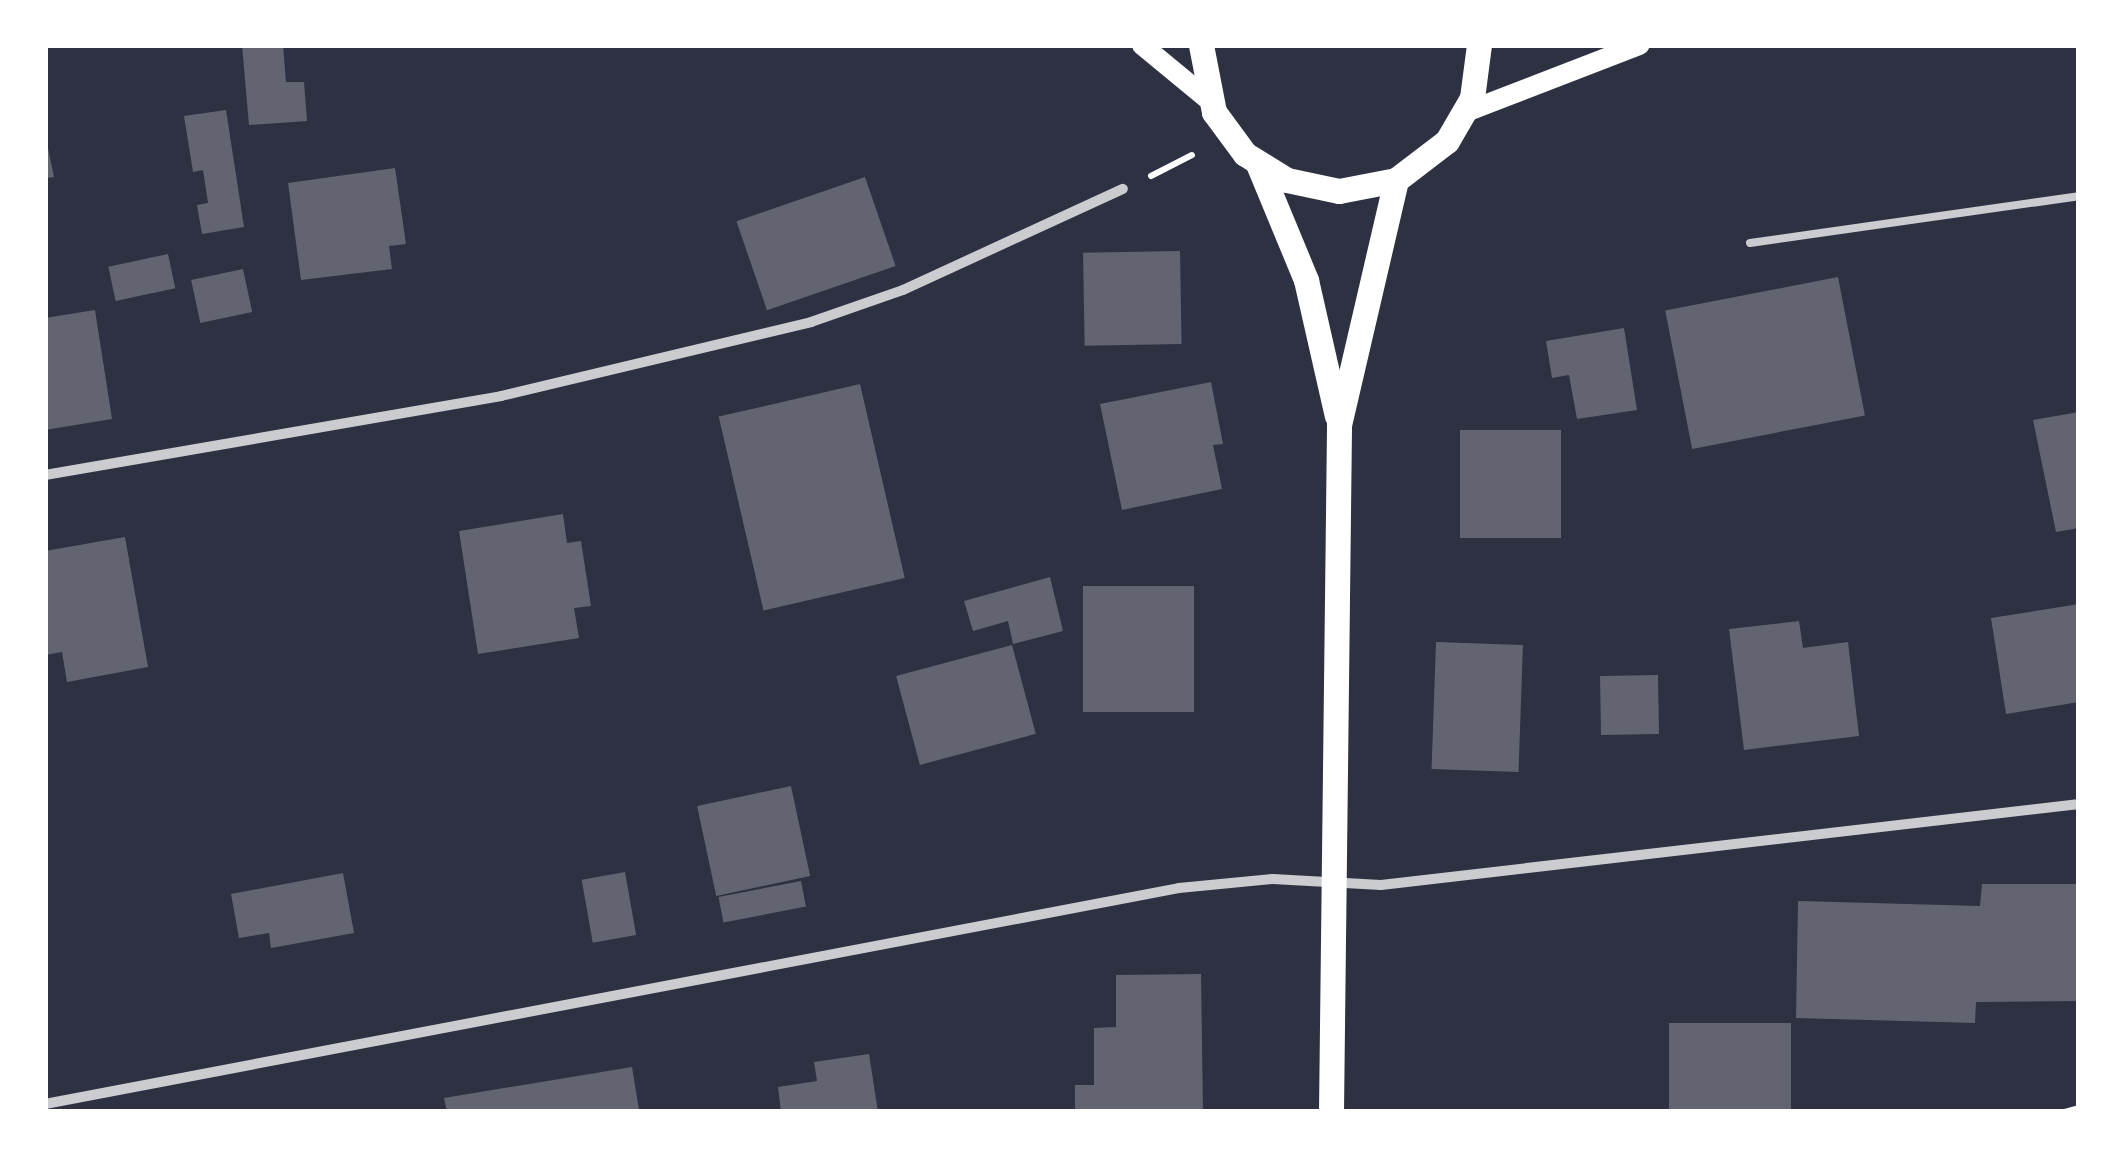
<!DOCTYPE html>
<html>
<head>
<meta charset="utf-8">
<style>
  body { margin:0 }
  #map { position:relative; width:2124px; height:1157px; overflow:hidden; background:#2d3142; font-family:"Asap Condensed",sans-serif }
  div>[style] { position:absolute }
  .building>* { inset:0; background:#626471; transform-origin:0 0 }
  .path>* { height:6px; margin:-3px; padding:0 3px; transform-origin:3px; border-radius:3px; background:#fff }
  .service>* { height:8px; margin:-4px; padding:0 4px; transform-origin:4px; border-radius:4px; background:#caccd0 }
  .minor>* { height:10px; margin:-5px; padding:0 5px; transform-origin:5px; border-radius:5px; background:#caccd0 }
  .secondary>* { height:20px; margin:-10px; padding:0 10px; transform-origin:10px; border-radius:10px; background:#fff }
  .primary>* { height:25px; margin:-12.5px; padding:0 12.5px; transform-origin:12.5px; border-radius:12.5px; background:#fff }
  span { translate:-50% -50%; white-space:nowrap; text-align:center; line-height:1.15; -webkit-text-stroke:10px #fff; paint-order:stroke }
  .frame { position:absolute; inset:0; border:48px solid #fff; pointer-events:none }
</style>
</head>
<body>
<div id="map">
  <div class="building">
    <div style="clip-path:polygon(242px 45px,283px 45px,286px 82px,304px 82px,307px 121px,249px 125px)"></div>
    <div style="clip-path:polygon(226px 110px,244px 227px,202px 234px,197px 205px,208px 203px,203px 170px,193px 172px,184px 116px)"></div>
    <div style="clip-path:polygon(45px 134px,54px 177px,45px 178px)"></div>
    <div style="clip-path:polygon(395px 168px,406px 244px,389px 246px,392px 269px,301px 280px,288px 183px)"></div>
    <div style="left:865px;top:177px;width:94px;height:136px;rotate:71deg"></div>
    <div style="left:1180px;top:251px;width:93px;height:97px;rotate:89deg"></div>
    <div style="left:168px;top:254px;width:35px;height:61px;rotate:78deg"></div>
    <div style="left:243px;top:269px;width:44px;height:53px;rotate:78deg"></div>
    <div style="left:1838px;top:277px;width:141px;height:176px;rotate:79deg"></div>
    <div style="clip-path:polygon(95px 310px,112px 419px,45px 430px,45px 318px)"></div>
    <div style="clip-path:polygon(1624px 328px,1637px 410px,1577px 419px,1569px 375px,1552px 378px,1546px 341px)"></div>
    <div style="clip-path:polygon(1211px 382px,1223px 444px,1213px 445px,1222px 489px,1122px 510px,1100px 404px)"></div>
    <div style="left:860px;top:384px;width:199px;height:145px;rotate:77deg"></div>
    <div style="clip-path:polygon(2079px 412px,2079px 528px,2056px 532px,2033px 420px)"></div>
    <div style="left:1460px;top:430px;width:101px;height:108px"></div>
    <div style="clip-path:polygon(563px 514px,567px 543px,581px 541px,591px 606px,574px 608px,579px 638px,478px 654px,459px 531px)"></div>
    <div style="clip-path:polygon(125px 537px,148px 667px,67px 682px,62px 652px,45px 655px,45px 551px)"></div>
    <div style="clip-path:polygon(1050px 577px,1063px 631px,1013px 644px,1008px 621px,973px 631px,964px 601px)"></div>
    <div style="left:1083px;top:586px;width:111px;height:126px"></div>
    <div style="clip-path:polygon(2079px 604px,2079px 702px,2006px 714px,1991px 618px)"></div>
    <div style="clip-path:polygon(1799px 621px,1803px 648px,1848px 642px,1859px 736px,1744px 750px,1729px 629px)"></div>
    <div style="left:1436px;top:642px;width:87px;height:127px;rotate:2deg"></div>
    <div style="left:1012px;top:645px;width:92px;height:120px;rotate:75deg"></div>
    <div style="left:1658px;top:675px;width:59px;height:58px;rotate:89deg"></div>
    <div style="left:791px;top:786px;width:92px;height:96px;rotate:78deg"></div>
    <div style="left:625px;top:872px;width:64px;height:44px;rotate:80deg"></div>
    <div style="clip-path:polygon(343px 873px,354px 933px,271px 948px,269px 933px,239px 938px,231px 894px)"></div>
    <div style="left:801px;top:881px;width:26px;height:84px;rotate:79deg"></div>
    <div style="clip-path:polygon(1982px 884px,2079px 884px,2079px 1001px,1976px 1002px,1975px 1023px,1796px 1018px,1798px 901px,1980px 906px)"></div>
    <div style="clip-path:polygon(1201px 974px,1203px 1112px,1075px 1112px,1075px 1085px,1094px 1085px,1094px 1028px,1116px 1027px,1116px 975px)"></div>
    <div style="left:1791px;top:1023px;width:89px;height:122px;rotate:90deg"></div>
    <div style="clip-path:polygon(869px 1054px,878px 1112px,781px 1112px,778px 1087px,817px 1081px,814px 1062px)"></div>
    <div style="clip-path:polygon(632px 1067px,639px 1110px,447px 1112px,444px 1098px)"></div>
  </div>
  <div class="path">
    <div style="left:1151px;top:176px;width:46px;rotate:-27.1deg"></div>
    <div style="left:2065px;top:1112px;width:15px;rotate:-16deg"></div>
  </div>
  <div class="service">
    <div style="left:1750px;top:243px;width:332px;rotate:-8.1deg"></div>
  </div>
  <div class="minor">
    <div style="left:45px;top:475px;width:463px;rotate:-9.8deg"></div>
    <div style="left:501px;top:396px;width:319px;rotate:-13.4deg"></div>
    <div style="left:811px;top:322px;width:97px;rotate:-19.2deg"></div>
    <div style="left:903px;top:290px;width:242px;rotate:-24.7deg"></div>
    <div style="left:45px;top:1104px;width:1154px;rotate:-10.78deg"></div>
    <div style="left:1179px;top:888px;width:94px;rotate:-5.5deg"></div>
    <div style="left:1273px;top:879px;width:108px;rotate:3.2deg"></div>
    <div style="left:1381px;top:885px;width:703px;rotate:-6.62deg"></div>
  </div>
  <div class="secondary">
    <div style="left:1142px;top:45px;width:88px;rotate:39.5deg"></div>
    <div style="left:1466px;top:112px;width:186px;rotate:-21.1deg"></div>
  </div>
  <div class="primary">
    <div style="left:1201px;top:45px;width:68px;rotate:79deg"></div>
    <div style="left:1214px;top:112px;width:52px;rotate:53.6deg"></div>
    <div style="left:1245px;top:154px;width:49px;rotate:31.8deg"></div>
    <div style="left:1287px;top:180px;width:53px;rotate:11.9deg"></div>
    <div style="left:1339px;top:191px;width:58px;rotate:-10.9deg"></div>
    <div style="left:1396px;top:180px;width:64px;rotate:-37.4deg"></div>
    <div style="left:1447px;top:141px;width:50px;rotate:-59.8deg"></div>
    <div style="left:1472px;top:98px;width:53px;rotate:-82.5deg"></div>
    <div style="left:1258px;top:164px;width:126px;rotate:67.5deg"></div>
    <div style="left:1306px;top:280px;width:139px;rotate:77.2deg"></div>
    <div style="left:1331px;top:1112px;width:687px;rotate:-89.33deg"></div>
    <div style="left:1339px;top:425px;width:252px;rotate:-76.9deg"></div>
  </div>
  <div class="frame"></div>
</div>
</body>
</html>
